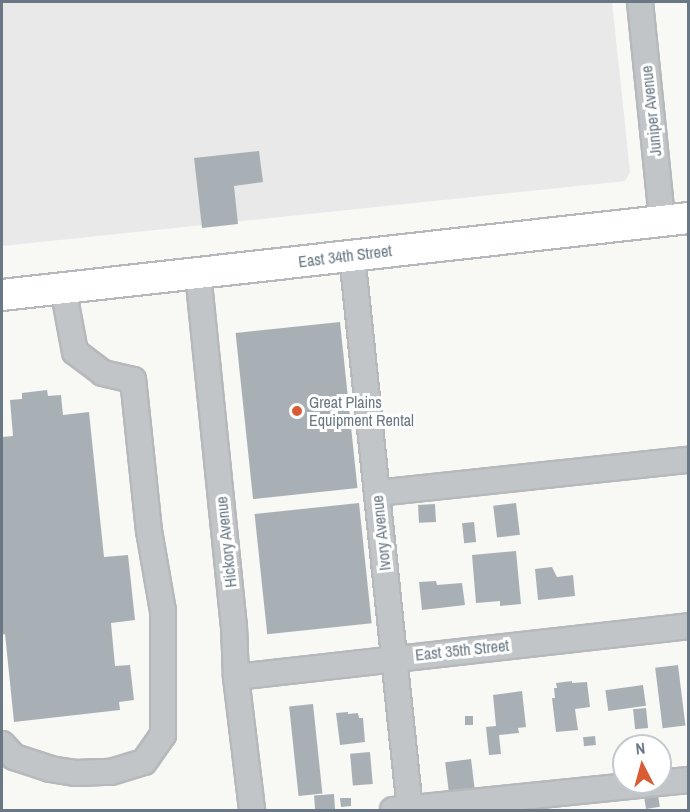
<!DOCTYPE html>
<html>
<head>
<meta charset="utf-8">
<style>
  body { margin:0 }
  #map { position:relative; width:690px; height:812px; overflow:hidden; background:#f8f8f5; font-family:"Archivo Narrow",sans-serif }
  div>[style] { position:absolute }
  .built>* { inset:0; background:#e8e9e8 }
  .building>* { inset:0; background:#a9b0b5; transform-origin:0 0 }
  .roads { filter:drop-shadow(2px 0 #b5b9bc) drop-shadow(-2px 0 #b5b9bc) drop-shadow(0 2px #b5b9bc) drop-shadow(0 -2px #b5b9bc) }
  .minor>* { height:24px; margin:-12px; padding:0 12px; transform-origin:12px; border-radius:12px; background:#c1c5c8 }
  .major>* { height:30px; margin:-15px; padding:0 15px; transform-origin:15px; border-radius:15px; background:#fff }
  .dots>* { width:16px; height:16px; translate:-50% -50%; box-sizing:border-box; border:3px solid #fff; border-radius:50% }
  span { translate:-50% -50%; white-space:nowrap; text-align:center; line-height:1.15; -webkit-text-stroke:6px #fff; paint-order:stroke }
  .street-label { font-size:16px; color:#697884 }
  .poi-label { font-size:16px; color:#697884 }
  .left { translate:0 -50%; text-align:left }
  .frame { position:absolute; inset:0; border:3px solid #697884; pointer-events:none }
  .north { position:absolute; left:612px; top:734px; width:60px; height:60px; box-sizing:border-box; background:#fff; border:2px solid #c3c9ce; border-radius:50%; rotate:354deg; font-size:16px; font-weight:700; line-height:24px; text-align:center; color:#697884 }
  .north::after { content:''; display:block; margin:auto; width:21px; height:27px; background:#d85d34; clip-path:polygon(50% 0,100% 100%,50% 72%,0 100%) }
</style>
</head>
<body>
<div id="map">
  <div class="built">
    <div style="clip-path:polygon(2px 2px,612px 2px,630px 172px,625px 181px,2px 246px)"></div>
  </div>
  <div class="building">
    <div style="clip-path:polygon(259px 151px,263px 182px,234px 186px,238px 224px,202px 228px,194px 158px)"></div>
    <div style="left:340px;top:322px;width:167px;height:105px;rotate:84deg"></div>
    <div style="clip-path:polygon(47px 390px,48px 396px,61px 395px,63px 415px,89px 412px,104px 557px,128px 555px,135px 620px,111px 623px,115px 666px,130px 665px,134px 700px,119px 702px,120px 710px,14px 722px,5px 634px,2px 635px,2px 437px,13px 436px,10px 400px,22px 399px,22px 393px)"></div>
    <div style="left:359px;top:503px;width:121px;height:105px;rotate:84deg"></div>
    <div style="left:516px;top:503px;width:32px;height:23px;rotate:83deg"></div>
    <div style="left:435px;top:504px;width:18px;height:17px;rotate:87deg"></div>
    <div style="left:474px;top:522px;width:20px;height:12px;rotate:84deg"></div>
    <div style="clip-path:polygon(516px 551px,521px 604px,500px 606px,500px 601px,476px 603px,472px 555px)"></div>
    <div style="clip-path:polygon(552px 567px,557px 577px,573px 575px,575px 596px,538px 600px,535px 569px)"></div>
    <div style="clip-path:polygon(436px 581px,437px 585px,462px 583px,465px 605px,422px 610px,419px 582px)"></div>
    <div style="left:678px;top:665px;width:61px;height:23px;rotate:83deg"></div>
    <div style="clip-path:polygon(572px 681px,572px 683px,587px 682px,590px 707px,575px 709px,578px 730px,556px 732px,552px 698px,555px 698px,554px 688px,557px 688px,556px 683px)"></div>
    <div style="left:643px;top:685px;width:21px;height:38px;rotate:82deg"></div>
    <div style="clip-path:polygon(522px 691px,526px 727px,518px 728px,519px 733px,499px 735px,501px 754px,489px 755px,486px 727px,496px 726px,493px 695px)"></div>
    <div style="left:313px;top:704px;width:90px;height:24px;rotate:84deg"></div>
    <div style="left:646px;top:708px;width:20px;height:13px;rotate:84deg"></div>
    <div style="clip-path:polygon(348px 712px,348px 714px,358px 713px,359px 718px,363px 718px,365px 742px,340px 745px,336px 713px)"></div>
    <div style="left:465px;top:716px;width:8px;height:9px"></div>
    <div style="left:595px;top:736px;width:9px;height:12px;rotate:84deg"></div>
    <div style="left:370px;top:752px;width:32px;height:20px;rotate:85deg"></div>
    <div style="left:471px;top:759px;width:32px;height:26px;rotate:83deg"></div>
    <div style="left:334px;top:794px;width:15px;height:20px;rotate:86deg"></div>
    <div style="left:658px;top:795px;width:12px;height:14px;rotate:81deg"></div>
    <div style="clip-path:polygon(340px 798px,351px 798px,351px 806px,341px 807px)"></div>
  </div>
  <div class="roads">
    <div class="minor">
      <div style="left:640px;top:2px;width:219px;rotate:84.2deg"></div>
      <div style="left:352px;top:255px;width:558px;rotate:84.03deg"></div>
      <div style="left:198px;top:273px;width:355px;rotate:84.2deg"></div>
      <div style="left:234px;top:626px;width:51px;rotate:87.8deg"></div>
      <div style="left:236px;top:677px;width:134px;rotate:83.1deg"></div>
      <div style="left:377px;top:493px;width:313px;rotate:-6.1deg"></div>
      <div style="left:236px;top:677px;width:455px;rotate:-6.4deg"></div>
      <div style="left:2px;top:744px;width:18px;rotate:47deg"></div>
      <div style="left:14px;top:757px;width:38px;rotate:18deg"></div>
      <div style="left:50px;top:769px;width:25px;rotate:9deg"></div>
      <div style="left:75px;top:773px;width:36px;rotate:-2deg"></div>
      <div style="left:111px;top:772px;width:34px;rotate:-17deg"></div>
      <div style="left:144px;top:762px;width:33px;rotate:-55deg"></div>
      <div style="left:163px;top:735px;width:124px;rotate:-90deg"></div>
      <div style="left:163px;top:611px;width:81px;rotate:-99.9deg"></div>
      <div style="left:149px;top:531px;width:152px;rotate:-96deg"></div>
      <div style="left:133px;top:380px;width:31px;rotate:-167deg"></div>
      <div style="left:103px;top:373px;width:35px;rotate:-143deg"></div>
      <div style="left:75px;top:352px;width:65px;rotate:-100.6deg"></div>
      <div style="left:393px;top:810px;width:297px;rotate:-5.8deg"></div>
    </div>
    <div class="major">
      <div style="left:2px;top:295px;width:690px;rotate:-6.4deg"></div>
    </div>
  </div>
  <div class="dots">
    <div style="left:297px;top:411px;background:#d85d34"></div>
  </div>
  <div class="street-label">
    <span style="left:651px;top:111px;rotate:-96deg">Juniper Avenue</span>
    <span style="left:345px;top:256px;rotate:-7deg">East 34th Street</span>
    <span style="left:381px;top:533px;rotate:-96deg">Ivory Avenue</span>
    <span style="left:226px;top:542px;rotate:-96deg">Hickory Avenue</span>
    <span style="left:462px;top:650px;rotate:-6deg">East 35th Street</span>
  </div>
  <div class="poi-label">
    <span class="left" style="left:309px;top:411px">Great Plains<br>Equipment Rental</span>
  </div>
  <div class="frame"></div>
  <div class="north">N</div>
</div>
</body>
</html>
